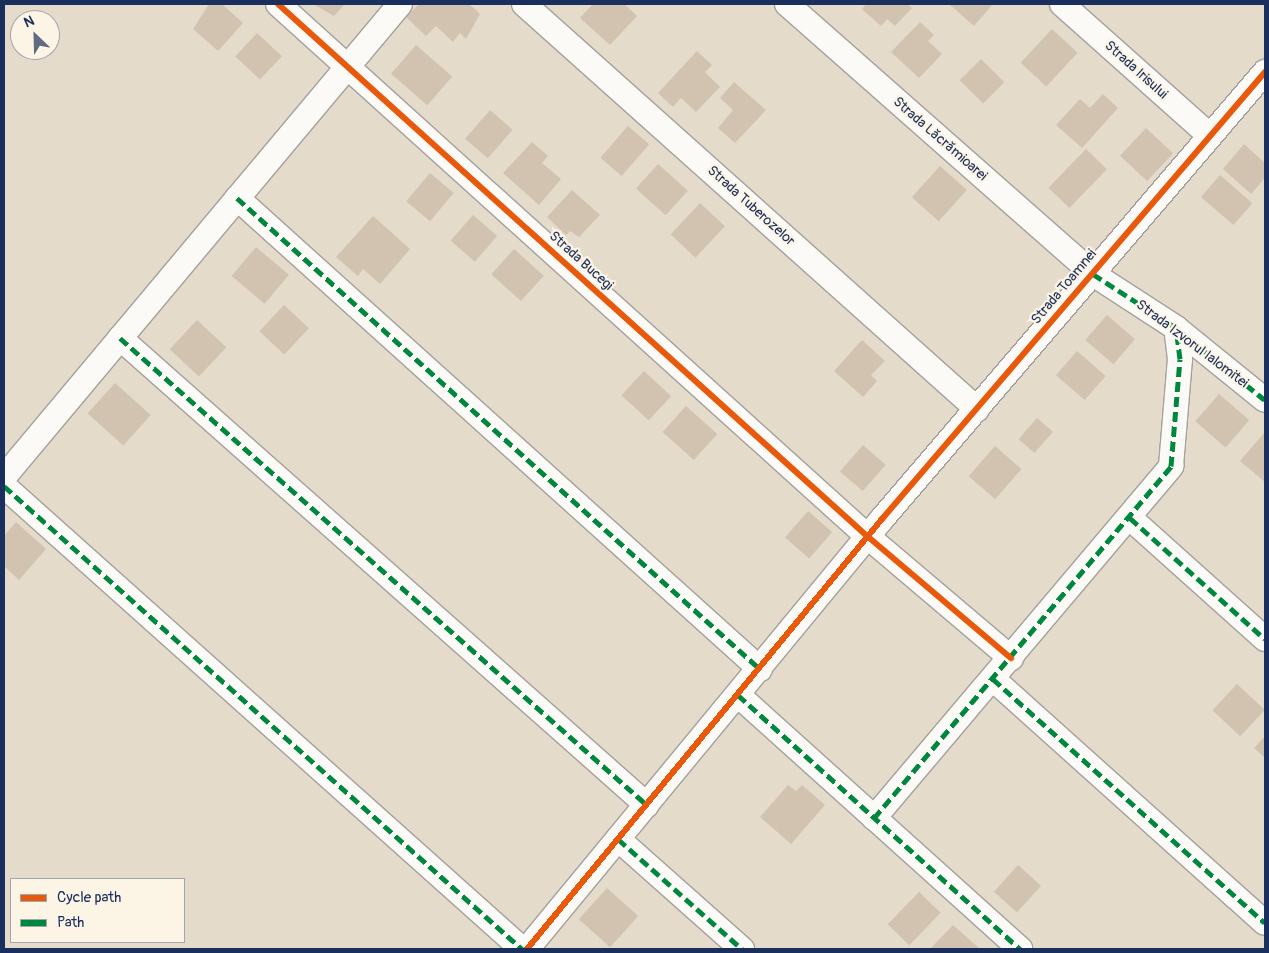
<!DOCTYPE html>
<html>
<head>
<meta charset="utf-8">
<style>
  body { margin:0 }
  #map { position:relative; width:1269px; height:953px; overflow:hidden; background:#e5dbca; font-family:Pangolin,sans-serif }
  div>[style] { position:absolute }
  .building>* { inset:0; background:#d2c2b0; transform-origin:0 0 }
  .roads { filter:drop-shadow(1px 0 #a4a19d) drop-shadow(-1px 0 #a4a19d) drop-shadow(0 1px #a4a19d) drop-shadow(0 -1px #a4a19d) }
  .minor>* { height:24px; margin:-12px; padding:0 12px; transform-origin:12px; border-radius:12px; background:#fbfaf7 }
  .quiet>* { height:5px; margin-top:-2.5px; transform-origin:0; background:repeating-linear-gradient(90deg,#00873e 0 10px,transparent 0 15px) }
  .cycleway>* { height:6px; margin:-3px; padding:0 3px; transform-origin:3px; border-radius:3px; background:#e8590c }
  span { translate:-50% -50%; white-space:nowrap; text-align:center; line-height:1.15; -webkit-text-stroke:4.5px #fcf5e5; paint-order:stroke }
  .street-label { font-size:14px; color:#1b2f5e }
  .frame { position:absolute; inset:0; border:5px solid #1b2f5e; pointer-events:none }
  .legend { position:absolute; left:10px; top:878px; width:175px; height:65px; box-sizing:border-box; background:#fcf5e5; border:1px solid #a2a6af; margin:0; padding:6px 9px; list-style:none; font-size:15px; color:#1b2f5e }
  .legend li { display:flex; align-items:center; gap:10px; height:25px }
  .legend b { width:25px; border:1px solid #a2a6af }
  .north { position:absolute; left:10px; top:10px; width:50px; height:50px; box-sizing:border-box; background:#fcf5e5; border:1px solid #a2a6af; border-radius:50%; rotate:336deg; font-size:14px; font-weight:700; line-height:20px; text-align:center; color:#1b2f5e }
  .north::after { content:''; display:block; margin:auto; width:18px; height:22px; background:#626b84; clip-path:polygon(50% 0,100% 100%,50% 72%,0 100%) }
</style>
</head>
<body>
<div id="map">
  <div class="building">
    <div style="clip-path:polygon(209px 4px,222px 4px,243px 23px,218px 51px,193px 29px)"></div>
    <div style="clip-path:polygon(313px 4px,345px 4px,334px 16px)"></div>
    <div style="clip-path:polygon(419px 4px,469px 4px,480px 14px,466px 39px,460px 33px,453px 42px,436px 26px,426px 36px,406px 17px)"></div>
    <div style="clip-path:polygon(593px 4px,624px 4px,637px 16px,610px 45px,580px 18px)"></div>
    <div style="clip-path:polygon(866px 4px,907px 4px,912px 8px,895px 26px,887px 19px,881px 26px,862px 9px)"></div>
    <div style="clip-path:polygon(949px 4px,993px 4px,974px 26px)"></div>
    <div style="clip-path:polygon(920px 22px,934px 35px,928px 41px,942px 54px,919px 78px,891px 52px)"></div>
    <div style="left:1052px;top:29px;width:35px;height:46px;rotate:43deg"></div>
    <div style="left:257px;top:33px;width:34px;height:32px;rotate:43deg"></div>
    <div style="left:416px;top:45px;width:48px;height:38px;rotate:41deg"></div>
    <div style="clip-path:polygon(697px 51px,712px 65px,705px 72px,720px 87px,696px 112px,681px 98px,673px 107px,658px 93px)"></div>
    <div style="left:981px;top:59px;width:33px;height:30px;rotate:45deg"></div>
    <div style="clip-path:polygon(734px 82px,766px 110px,735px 143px,718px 128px,733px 110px,720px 98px)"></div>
    <div style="clip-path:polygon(1103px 94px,1118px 108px,1082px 148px,1056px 125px,1080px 99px,1090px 108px)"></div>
    <div style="left:490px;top:110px;width:30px;height:38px;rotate:41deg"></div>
    <div style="left:628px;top:126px;width:28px;height:42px;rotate:41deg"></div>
    <div style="left:1146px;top:128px;width:37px;height:38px;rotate:43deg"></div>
    <div style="clip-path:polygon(532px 142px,548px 156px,542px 163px,561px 179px,539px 205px,503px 173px)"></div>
    <div style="clip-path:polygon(1244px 144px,1265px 163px,1265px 178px,1251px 194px,1223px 169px)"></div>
    <div style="left:1086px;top:149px;width:29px;height:54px;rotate:44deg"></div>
    <div style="left:658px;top:164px;width:40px;height:33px;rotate:42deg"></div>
    <div style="left:940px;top:166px;width:36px;height:42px;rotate:42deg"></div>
    <div style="left:430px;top:173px;width:31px;height:37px;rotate:40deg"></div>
    <div style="left:1220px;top:175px;width:43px;height:29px;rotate:41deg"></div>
    <div style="clip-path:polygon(572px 190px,600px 215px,579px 237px,570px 231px,566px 235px,547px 217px)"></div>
    <div style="left:700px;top:203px;width:34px;height:43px;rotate:43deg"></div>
    <div style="left:473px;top:215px;width:32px;height:34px;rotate:41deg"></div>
    <div style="clip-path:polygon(373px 216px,410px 249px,380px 284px,363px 269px,358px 276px,336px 257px)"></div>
    <div style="left:256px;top:247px;width:43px;height:38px;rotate:40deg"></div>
    <div style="left:514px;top:249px;width:40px;height:34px;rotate:42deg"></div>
    <div style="left:284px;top:305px;width:34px;height:36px;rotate:43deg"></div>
    <div style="left:1107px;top:315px;width:37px;height:33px;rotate:41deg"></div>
    <div style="left:197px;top:320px;width:40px;height:40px;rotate:43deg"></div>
    <div style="clip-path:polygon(862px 340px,885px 361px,871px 375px,877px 381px,863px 397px,834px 371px)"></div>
    <div style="left:1077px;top:351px;width:38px;height:32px;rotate:41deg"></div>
    <div style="left:644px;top:371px;width:37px;height:33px;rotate:43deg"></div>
    <div style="left:115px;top:383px;width:48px;height:41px;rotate:42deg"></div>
    <div style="left:1219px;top:394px;width:40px;height:36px;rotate:41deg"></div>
    <div style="left:686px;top:406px;width:42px;height:35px;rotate:42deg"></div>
    <div style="left:1037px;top:418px;width:21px;height:28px;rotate:41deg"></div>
    <div style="clip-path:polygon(1265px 432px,1265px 482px,1240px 461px)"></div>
    <div style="left:863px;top:445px;width:30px;height:35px;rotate:41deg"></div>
    <div style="left:995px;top:446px;width:35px;height:40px;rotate:41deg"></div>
    <div style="left:808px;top:511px;width:32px;height:35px;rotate:41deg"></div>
    <div style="clip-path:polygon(16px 522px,46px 549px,19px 580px,4px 566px,4px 536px)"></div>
    <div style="left:1237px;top:684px;width:38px;height:36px;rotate:43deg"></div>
    <div style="clip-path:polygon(1265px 736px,1265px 758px,1254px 748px)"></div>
    <div style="clip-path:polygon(788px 785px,796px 791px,802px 785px,825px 805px,791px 844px,760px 817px)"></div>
    <div style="left:1018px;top:865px;width:31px;height:36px;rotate:42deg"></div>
    <div style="left:607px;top:888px;width:42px;height:42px;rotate:42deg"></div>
    <div style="left:919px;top:892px;width:30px;height:45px;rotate:44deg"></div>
    <div style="clip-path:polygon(953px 925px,980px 949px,930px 949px)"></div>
  </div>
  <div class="roads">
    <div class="minor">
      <div style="left:278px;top:4px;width:794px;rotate:42.09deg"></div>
      <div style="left:867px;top:536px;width:189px;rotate:40.3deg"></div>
      <div style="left:524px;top:4px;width:608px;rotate:41.8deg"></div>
      <div style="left:787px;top:4px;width:408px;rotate:41.4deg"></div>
      <div style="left:1093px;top:274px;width:99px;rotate:33deg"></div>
      <div style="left:1176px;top:328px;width:114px;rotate:39deg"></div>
      <div style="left:1062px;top:4px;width:198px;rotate:41.7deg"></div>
      <div style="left:237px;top:198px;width:704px;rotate:42.01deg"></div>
      <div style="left:120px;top:338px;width:704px;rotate:41.55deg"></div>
      <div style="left:4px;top:477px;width:617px;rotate:-50.06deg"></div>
      <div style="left:4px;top:486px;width:695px;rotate:41.79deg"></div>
      <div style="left:1130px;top:518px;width:181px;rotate:41.9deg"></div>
      <div style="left:993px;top:679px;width:365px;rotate:41.9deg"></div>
      <div style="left:738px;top:695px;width:380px;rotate:42deg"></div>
      <div style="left:874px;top:818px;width:461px;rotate:-49.8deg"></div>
      <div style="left:1171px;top:466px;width:107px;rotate:-85.2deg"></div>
      <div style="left:1180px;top:359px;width:31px;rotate:-97deg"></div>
      <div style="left:618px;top:839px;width:166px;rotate:41.6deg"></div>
      <div style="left:527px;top:949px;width:558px;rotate:-50.46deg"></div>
      <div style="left:882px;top:519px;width:589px;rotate:-49.41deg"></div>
    </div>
  </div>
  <div class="quiet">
    <div style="left:237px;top:198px;width:704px;rotate:42.01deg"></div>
    <div style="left:1093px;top:274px;width:99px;rotate:33deg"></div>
    <div style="left:1176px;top:328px;width:114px;rotate:39deg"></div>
    <div style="left:120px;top:338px;width:704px;rotate:41.55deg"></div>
    <div style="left:4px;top:486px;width:695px;rotate:41.79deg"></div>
    <div style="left:1130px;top:518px;width:181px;rotate:41.9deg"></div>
    <div style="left:993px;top:679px;width:365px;rotate:41.9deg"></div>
    <div style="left:738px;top:695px;width:380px;rotate:42deg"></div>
    <div style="left:874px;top:818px;width:461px;rotate:-49.8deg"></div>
    <div style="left:1171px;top:466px;width:107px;rotate:-85.2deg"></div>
    <div style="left:1180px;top:359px;width:31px;rotate:-97deg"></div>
    <div style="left:618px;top:839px;width:166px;rotate:41.6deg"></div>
  </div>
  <div class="cycleway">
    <div style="left:278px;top:4px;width:794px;rotate:42.09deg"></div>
    <div style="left:867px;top:536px;width:189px;rotate:40.3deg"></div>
    <div style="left:527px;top:949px;width:558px;rotate:-50.46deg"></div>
    <div style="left:882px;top:519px;width:589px;rotate:-49.41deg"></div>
  </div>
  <div class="street-label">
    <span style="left:1136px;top:70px;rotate:42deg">Strada Irisului</span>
    <span style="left:940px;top:139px;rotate:41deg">Strada Lăcrămioarei</span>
    <span style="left:751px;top:206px;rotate:42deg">Strada Tuberozelor</span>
    <span style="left:581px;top:261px;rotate:42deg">Strada Bucegi</span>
    <span style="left:1064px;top:287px;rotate:-50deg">Strada Toamnei</span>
    <span style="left:1192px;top:344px;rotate:37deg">Strada Izvorul Ialomitei</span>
  </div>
  <div class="frame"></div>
  <ul class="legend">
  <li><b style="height:6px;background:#e8590c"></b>Cycle path</li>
  <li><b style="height:6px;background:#00873e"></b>Path</li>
  </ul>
  <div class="north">N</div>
</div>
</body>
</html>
